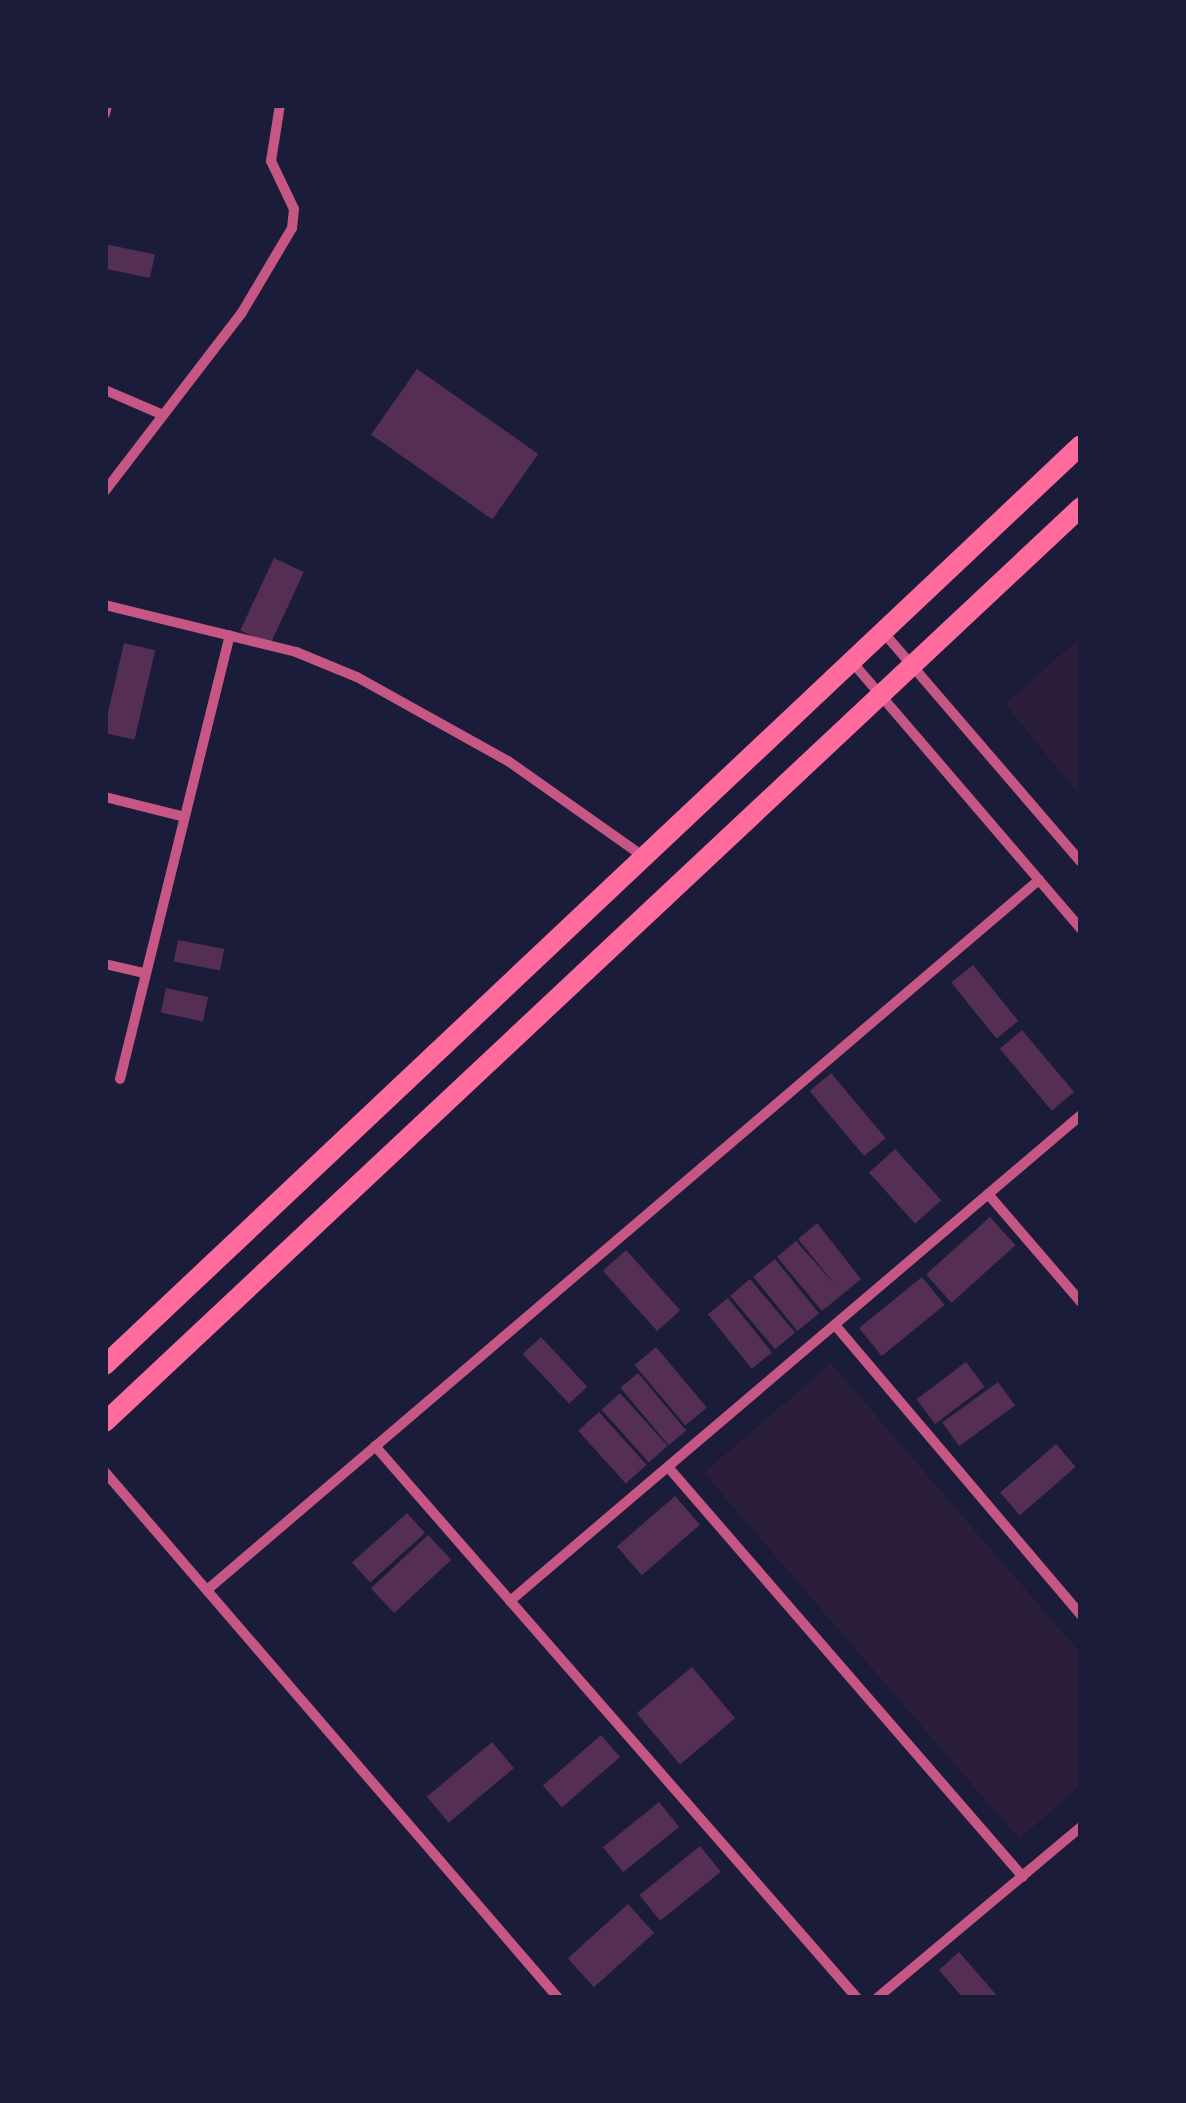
<!DOCTYPE html>
<html>
<head>
<meta charset="utf-8">
<style>
  body { margin:0 }
  #map { position:relative; width:1186px; height:2103px; overflow:hidden; background:#1b1b3a; font-family:"Varela Round",sans-serif }
  div>[style] { position:absolute }
  .green>* { inset:0; background:#2a1e3b }
  .building>* { inset:0; background:#542f53; transform-origin:0 0 }
  .minor>* { height:10px; margin:-5px; padding:0 5px; transform-origin:5px; border-radius:5px; background:#c65784 }
  .secondary>* { height:20px; margin:-10px; padding:0 10px; transform-origin:10px; border-radius:10px; background:#ff6b9d }
  span { translate:-50% -50%; white-space:nowrap; text-align:center; line-height:1.15; -webkit-text-stroke:10px #1b1b3a; paint-order:stroke }
  .frame { position:absolute; inset:0; border:108px solid #1b1b3a; pointer-events:none }
</style>
</head>
<body>
<div id="map">
  <div class="green">
    <div style="clip-path:polygon(1081px 637px,1081px 797px,1005px 704px)"></div>
    <div style="clip-path:polygon(831px 1363px,1081px 1654px,1081px 1785px,1019px 1839px,704px 1473px)"></div>
  </div>
  <div class="building">
    <div style="left:105px;top:244px;width:51px;height:24px;rotate:12deg"></div>
    <div style="left:417px;top:369px;width:148px;height:80px;rotate:35deg"></div>
    <div style="left:274px;top:558px;width:33px;height:80px;rotate:25deg"></div>
    <div style="left:124px;top:643px;width:32px;height:92px;rotate:13deg"></div>
    <div style="left:178px;top:940px;width:47px;height:22px;rotate:11deg"></div>
    <div style="left:973px;top:965px;width:72px;height:28px;rotate:51deg"></div>
    <div style="left:166px;top:988px;width:43px;height:25px;rotate:12deg"></div>
    <div style="left:1022px;top:1030px;width:81px;height:29px;rotate:50deg"></div>
    <div style="left:831px;top:1073px;width:85px;height:28px;rotate:50deg"></div>
    <div style="left:895px;top:1149px;width:69px;height:35px;rotate:48deg"></div>
    <div style="left:990px;top:1217px;width:38px;height:86px;rotate:48deg"></div>
    <div style="clip-path:polygon(817px 1223px,861px 1279px,822px 1311px,777px 1257px,796px 1241px,837px 1287px,798px 1239px)"></div>
    <div style="left:626px;top:1250px;width:81px;height:31px;rotate:48deg"></div>
    <div style="left:775px;top:1259px;width:70px;height:28px;rotate:51deg"></div>
    <div style="left:922px;top:1277px;width:36px;height:81px;rotate:51deg"></div>
    <div style="left:750px;top:1279px;width:70px;height:26px;rotate:50deg"></div>
    <div style="left:728px;top:1298px;width:70px;height:26px;rotate:51deg"></div>
    <div style="left:541px;top:1337px;width:68px;height:25px;rotate:47deg"></div>
    <div style="left:656px;top:1347px;width:79px;height:28px;rotate:50deg"></div>
    <div style="left:966px;top:1362px;width:31px;height:62px;rotate:53deg"></div>
    <div style="left:638px;top:1373px;width:75px;height:23px;rotate:50deg"></div>
    <div style="left:998px;top:1382px;width:29px;height:69px;rotate:54deg"></div>
    <div style="left:620px;top:1393px;width:71px;height:25px;rotate:48deg"></div>
    <div style="left:599px;top:1412px;width:71px;height:28px;rotate:48deg"></div>
    <div style="left:1056px;top:1444px;width:30px;height:74px;rotate:49deg"></div>
    <div style="left:675px;top:1496px;width:38px;height:77px;rotate:49deg"></div>
    <div style="left:407px;top:1513px;width:27px;height:74px;rotate:48deg"></div>
    <div style="left:428px;top:1535px;width:34px;height:78px;rotate:47deg"></div>
    <div style="left:692px;top:1667px;width:67px;height:72px;rotate:50deg"></div>
    <div style="left:601px;top:1735px;width:29px;height:77px;rotate:49deg"></div>
    <div style="left:492px;top:1742px;width:34px;height:85px;rotate:50deg"></div>
    <div style="left:659px;top:1802px;width:32px;height:72px;rotate:51deg"></div>
    <div style="left:700px;top:1846px;width:33px;height:78px;rotate:51deg"></div>
    <div style="left:628px;top:1904px;width:39px;height:81px;rotate:48deg"></div>
    <div style="clip-path:polygon(959px 1952px,999px 1998px,963px 1998px,939px 1970px)"></div>
  </div>
  <div class="minor">
    <div style="left:105px;top:114px;width:9px;rotate:-77deg"></div>
    <div style="left:105px;top:390px;width:63px;rotate:23.3deg"></div>
    <div style="left:105px;top:491px;width:223px;rotate:-52.5deg"></div>
    <div style="left:241px;top:314px;width:100px;rotate:-59.3deg"></div>
    <div style="left:292px;top:228px;width:19px;rotate:-84deg"></div>
    <div style="left:294px;top:209px;width:53px;rotate:-115.6deg"></div>
    <div style="left:271px;top:161px;width:57px;rotate:-80.9deg"></div>
    <div style="left:105px;top:605px;width:197px;rotate:13.8deg"></div>
    <div style="left:296px;top:652px;width:66px;rotate:22.3deg"></div>
    <div style="left:357px;top:677px;width:173px;rotate:29.1deg"></div>
    <div style="left:508px;top:761px;width:166px;rotate:35.2deg"></div>
    <div style="left:884px;top:633px;width:302px;rotate:49.3deg"></div>
    <div style="left:853px;top:663px;width:350px;rotate:49.4deg"></div>
    <div style="left:105px;top:797px;width:78px;rotate:14deg"></div>
    <div style="left:105px;top:964px;width:37px;rotate:13deg"></div>
    <div style="left:120px;top:1079px;width:457px;rotate:-76.1deg"></div>
    <div style="left:988px;top:1194px;width:143px;rotate:49.3deg"></div>
    <div style="left:835px;top:1325px;width:380px;rotate:49.7deg"></div>
    <div style="left:375px;top:1446px;width:733px;rotate:48.87deg"></div>
    <div style="left:668px;top:1467px;width:542px;rotate:49.11deg"></div>
    <div style="left:105px;top:1472px;width:694px;rotate:49.26deg"></div>
    <div style="left:207px;top:1590px;width:1094px;rotate:-40.48deg"></div>
    <div style="left:510px;top:1601px;width:750px;rotate:-40.4deg"></div>
    <div style="left:877px;top:1998px;width:266px;rotate:-40deg"></div>
  </div>
  <div class="secondary">
    <div style="left:105px;top:1365px;width:1341px;rotate:-43.31deg"></div>
    <div style="left:105px;top:1422px;width:1338px;rotate:-43.15deg"></div>
  </div>
  <div class="frame"></div>
</div>
</body>
</html>
